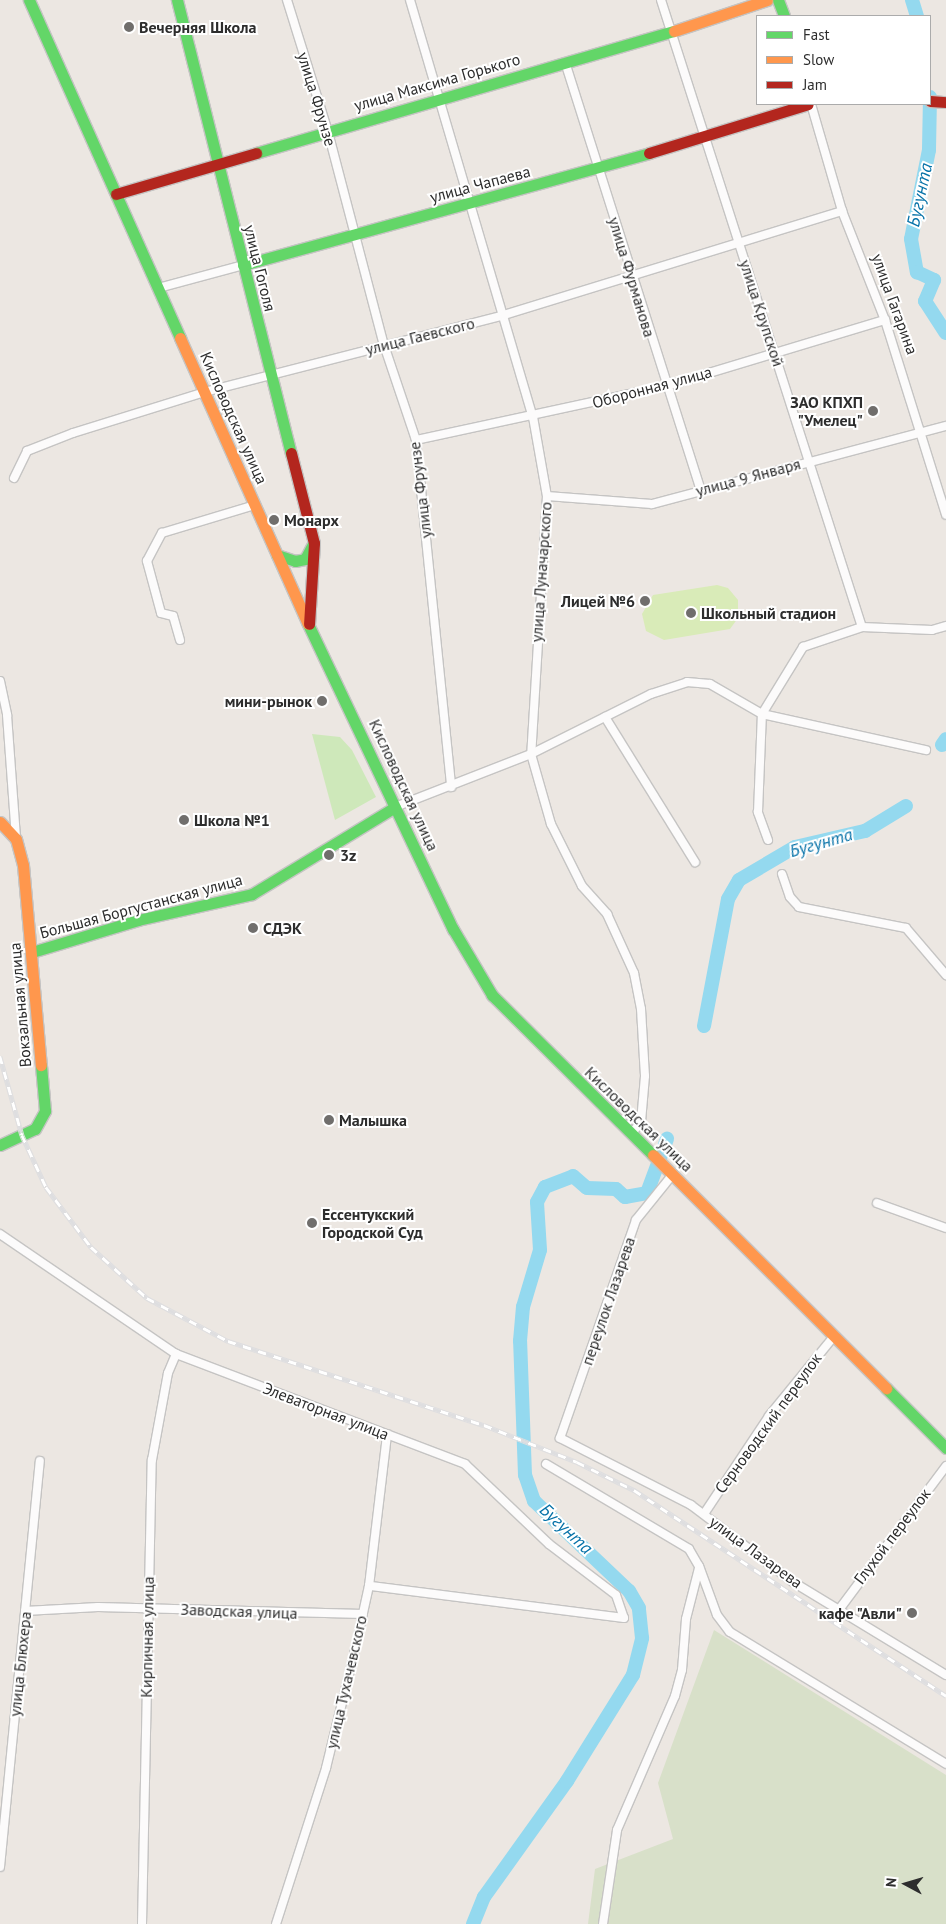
<!DOCTYPE html>
<html>
<head>
<meta charset="utf-8">
<style>
  body { margin:0 }
  #map { position:relative; width:946px; height:1924px; overflow:hidden; background:#ece7e2; font-family:"PT Sans",sans-serif }
  div>[style] { position:absolute }
  .green>* { inset:0; background:#cee8ba }
  .cemetery>* { inset:0; background:#d8e0c9 }
  .pitch>* { inset:0; background:#d9ebb8 }
  .river>* { height:14px; margin:-7px; padding:0 7px; transform-origin:7px; border-radius:7px; background:#94d9ef }
  .roads { filter:drop-shadow(1px 0 #c5c4c3) drop-shadow(-1px 0 #c5c4c3) drop-shadow(0 1px #c5c4c3) drop-shadow(0 -1px #c5c4c3) }
  .street>* { height:8px; margin:-4px; padding:0 4px; transform-origin:4px; border-radius:4px; background:#fcfbfb }
  .fast>* { height:11px; margin:-5.5px; padding:0 5.5px; transform-origin:5.5px; border-radius:5.5px; background:#63d668 }
  .slow>* { height:11px; margin:-5.5px; padding:0 5.5px; transform-origin:5.5px; border-radius:5.5px; background:#ff974d }
  .jam>* { height:11px; margin:-5.5px; padding:0 5.5px; transform-origin:5.5px; border-radius:5.5px; background:#b3261e }
  .rail>* { height:4.5px; margin-top:-2.25px; transform-origin:0; background:repeating-linear-gradient(90deg,#fff 0 8px,#dedee0 0 16px); box-sizing:border-box; border-block:1px solid #dedee0 }
  .dots>* { width:14px; height:14px; translate:-50% -50%; box-sizing:border-box; border:2px solid #fff; border-radius:50% }
  span { translate:-50% -50%; white-space:nowrap; text-align:center; line-height:1.15; -webkit-text-stroke:4px #fff; paint-order:stroke }
  .poi-label { font-size:16px; color:#2d2d2d; font-weight:700 }
  .left { translate:0 -50%; text-align:left }
  .right { translate:-100% -50%; text-align:right }
  .street-label { font-size:16px; color:#2d2d2d }
  .water-label { font-size:18px; color:#0672a8; font-style:italic }
  .legend { position:absolute; left:756px; top:15px; width:175px; height:90px; box-sizing:border-box; background:#fff; border:1px solid #ababab; margin:0; padding:6px 9px; list-style:none; font-size:15px; color:#2d2d2d }
  .legend li { display:flex; align-items:center; gap:10px; height:25px }
  .legend b { width:25px; border:1px solid #ababab }
  .north { position:absolute; left:881px; top:1859px; width:50px; height:50px; -webkit-text-stroke:4px #fff; paint-order:stroke; rotate:276deg; font-size:14px; font-weight:700; line-height:20px; text-align:center; color:#2d2d2d }
  .north::after { content:''; display:block; margin:auto; width:18px; height:22px; background:#2d2d2d; clip-path:polygon(50% 0,100% 100%,50% 72%,0 100%) }
</style>
</head>
<body>
<div id="map">
  <div class="green">
    <div style="clip-path:polygon(312px 734px,340px 737px,352px 750px,376px 797px,335px 820px)"></div>
  </div>
  <div class="cemetery">
    <div style="clip-path:polygon(714px 1630px,946px 1775px,946px 1924px,588px 1924px,595px 1869px,673px 1839px,658px 1783px)"></div>
  </div>
  <div class="pitch">
    <div style="clip-path:polygon(717px 585px,728px 588px,738px 600px,738px 618px,730px 629px,664px 640px,646px 631px,642px 614px,653px 595px)"></div>
  </div>
  <div class="river">
    <div style="left:912px;top:0;width:17px;rotate:73deg"></div>
    <div style="left:930px;top:97px;width:53px;rotate:91.1deg"></div>
    <div style="left:929px;top:150px;width:91px;rotate:101.4deg"></div>
    <div style="left:911px;top:239px;width:34px;rotate:80deg"></div>
    <div style="left:917px;top:272px;width:19px;rotate:25deg"></div>
    <div style="left:934px;top:280px;width:23px;rotate:113deg"></div>
    <div style="left:925px;top:301px;width:38px;rotate:57deg"></div>
    <div style="left:942px;top:745px;width:7px;rotate:-56deg"></div>
    <div style="left:704px;top:1026px;width:129px;rotate:-79.3deg"></div>
    <div style="left:728px;top:899px;width:22px;rotate:-60deg"></div>
    <div style="left:739px;top:880px;width:65px;rotate:-30.5deg"></div>
    <div style="left:795px;top:847px;width:72px;rotate:-12.9deg"></div>
    <div style="left:865px;top:831px;width:48px;rotate:-31.4deg"></div>
    <div style="left:473px;top:1924px;width:29px;rotate:-68deg"></div>
    <div style="left:484px;top:1897px;width:143px;rotate:-54.4deg"></div>
    <div style="left:567px;top:1781px;width:125px;rotate:-58.1deg"></div>
    <div style="left:633px;top:1675px;width:38px;rotate:-76deg"></div>
    <div style="left:642px;top:1638px;width:30px;rotate:-96deg"></div>
    <div style="left:639px;top:1608px;width:20px;rotate:-120deg"></div>
    <div style="left:629px;top:1591px;width:131px;rotate:-136.5deg"></div>
    <div style="left:534px;top:1501px;width:28px;rotate:-109deg"></div>
    <div style="left:525px;top:1475px;width:134px;rotate:-92.1deg"></div>
    <div style="left:520px;top:1341px;width:34px;rotate:-85deg"></div>
    <div style="left:523px;top:1307px;width:59px;rotate:-73.4deg"></div>
    <div style="left:540px;top:1250px;width:48px;rotate:-93.6deg"></div>
    <div style="left:537px;top:1202px;width:17px;rotate:-62deg"></div>
    <div style="left:545px;top:1187px;width:30px;rotate:-21deg"></div>
    <div style="left:573px;top:1176px;width:18px;rotate:41deg"></div>
    <div style="left:587px;top:1188px;width:29px;rotate:2deg"></div>
    <div style="left:616px;top:1189px;width:12px;rotate:42deg"></div>
    <div style="left:625px;top:1197px;width:22px;rotate:-10deg"></div>
    <div style="left:647px;top:1193px;width:58px;rotate:-69.7deg"></div>
  </div>
  <div class="roads">
    <div class="street">
      <div style="left:287px;top:0;width:138px;rotate:72.7deg"></div>
      <div style="left:328px;top:132px;width:220px;rotate:75.3deg"></div>
      <div style="left:384px;top:345px;width:100px;rotate:71.4deg"></div>
      <div style="left:416px;top:440px;width:349px;rotate:84.2deg"></div>
      <div style="left:410px;top:0;width:435px;rotate:73.6deg"></div>
      <div style="left:533px;top:417px;width:80px;rotate:80deg"></div>
      <div style="left:547px;top:496px;width:258px;rotate:93.5deg"></div>
      <div style="left:531px;top:754px;width:73px;rotate:74.1deg"></div>
      <div style="left:551px;top:824px;width:69px;rotate:63.4deg"></div>
      <div style="left:582px;top:886px;width:38px;rotate:48deg"></div>
      <div style="left:607px;top:914px;width:65px;rotate:65.4deg"></div>
      <div style="left:634px;top:973px;width:37px;rotate:79deg"></div>
      <div style="left:641px;top:1009px;width:67px;rotate:86.6deg"></div>
      <div style="left:645px;top:1076px;width:46px;rotate:95deg"></div>
      <div style="left:641px;top:1122px;width:14px;rotate:129deg"></div>
      <div style="left:661px;top:0;width:658px;rotate:72.23deg"></div>
      <div style="left:565px;top:62px;width:449px;rotate:72.4deg"></div>
      <div style="left:811px;top:104px;width:111px;rotate:73.8deg"></div>
      <div style="left:842px;top:211px;width:117px;rotate:68.5deg"></div>
      <div style="left:885px;top:320px;width:204px;rotate:72.6deg"></div>
      <div style="left:158px;top:288px;width:88px;rotate:-15.1deg"></div>
      <div style="left:416px;top:440px;width:256px;rotate:-12.2deg"></div>
      <div style="left:666px;top:386px;width:229px;rotate:-16.8deg"></div>
      <div style="left:14px;top:478px;width:30px;rotate:-64deg"></div>
      <div style="left:27px;top:451px;width:49px;rotate:-21.4deg"></div>
      <div style="left:73px;top:433px;width:138px;rotate:-17.3deg"></div>
      <div style="left:205px;top:392px;width:309px;rotate:-14.4deg"></div>
      <div style="left:504px;top:315px;width:354px;rotate:-17.1deg"></div>
      <div style="left:547px;top:496px;width:105px;rotate:4.4deg"></div>
      <div style="left:652px;top:504px;width:304px;rotate:-14.9deg"></div>
      <div style="left:180px;top:640px;width:25px;rotate:-106deg"></div>
      <div style="left:173px;top:616px;width:12px;rotate:-166deg"></div>
      <div style="left:161px;top:613px;width:54px;rotate:-105.1deg"></div>
      <div style="left:147px;top:561px;width:32px;rotate:-62deg"></div>
      <div style="left:162px;top:533px;width:97px;rotate:-16.8deg"></div>
      <div style="left:0;top:681px;width:35px;rotate:78deg"></div>
      <div style="left:7px;top:715px;width:124px;rotate:85.8deg"></div>
      <div style="left:605px;top:717px;width:171px;rotate:58.2deg"></div>
      <div style="left:395px;top:807px;width:146px;rotate:-21.3deg"></div>
      <div style="left:531px;top:754px;width:134px;rotate:-26.6deg"></div>
      <div style="left:651px;top:694px;width:38px;rotate:-18deg"></div>
      <div style="left:687px;top:682px;width:23px;rotate:5deg"></div>
      <div style="left:710px;top:684px;width:60px;rotate:30deg"></div>
      <div style="left:762px;top:714px;width:168px;rotate:12.4deg"></div>
      <div style="left:768px;top:840px;width:30px;rotate:-110deg"></div>
      <div style="left:758px;top:812px;width:98px;rotate:-87.7deg"></div>
      <div style="left:762px;top:714px;width:79px;rotate:-58.5deg"></div>
      <div style="left:803px;top:647px;width:62px;rotate:-18.7deg"></div>
      <div style="left:862px;top:627px;width:70px;rotate:2.5deg"></div>
      <div style="left:932px;top:630px;width:15px;rotate:-16deg"></div>
      <div style="left:782px;top:874px;width:24px;rotate:71deg"></div>
      <div style="left:790px;top:897px;width:13px;rotate:48deg"></div>
      <div style="left:799px;top:907px;width:109px;rotate:11.1deg"></div>
      <div style="left:906px;top:928px;width:62px;rotate:49.6deg"></div>
      <div style="left:673px;top:1174px;width:59px;rotate:128.8deg"></div>
      <div style="left:636px;top:1220px;width:231px;rotate:109.2deg"></div>
      <div style="left:560px;top:1438px;width:147px;rotate:27.1deg"></div>
      <div style="left:691px;top:1505px;width:128px;rotate:37deg"></div>
      <div style="left:793px;top:1582px;width:179px;rotate:31.3deg"></div>
      <div style="left:877px;top:1203px;width:73px;rotate:19.9deg"></div>
      <div style="left:0;top:1234px;width:213px;rotate:34.3deg"></div>
      <div style="left:176px;top:1354px;width:309px;rotate:20.8deg"></div>
      <div style="left:465px;top:1464px;width:116px;rotate:43.6deg"></div>
      <div style="left:549px;top:1544px;width:84px;rotate:37.3deg"></div>
      <div style="left:616px;top:1595px;width:24px;rotate:71deg"></div>
      <div style="left:624px;top:1618px;width:257px;rotate:-172.8deg"></div>
      <div style="left:546px;top:1464px;width:166px;rotate:30.7deg"></div>
      <div style="left:689px;top:1549px;width:20px;rotate:60deg"></div>
      <div style="left:699px;top:1566px;width:52px;rotate:69.8deg"></div>
      <div style="left:717px;top:1615px;width:21px;rotate:53deg"></div>
      <div style="left:730px;top:1632px;width:253px;rotate:31.4deg"></div>
      <div style="left:704px;top:1514px;width:118px;rotate:-56.4deg"></div>
      <div style="left:769px;top:1416px;width:104px;rotate:-50.8deg"></div>
      <div style="left:841px;top:1607px;width:176px;rotate:-53.3deg"></div>
      <div style="left:25px;top:1611px;width:73px;rotate:-3.1deg"></div>
      <div style="left:98px;top:1607px;width:265px;rotate:1.5deg"></div>
      <div style="left:0;top:1867px;width:408px;rotate:-84.4deg"></div>
      <div style="left:142px;top:1924px;width:464px;rotate:-88.8deg"></div>
      <div style="left:152px;top:1460px;width:88px;rotate:-79.6deg"></div>
      <div style="left:168px;top:1373px;width:21px;rotate:-67deg"></div>
      <div style="left:276px;top:1924px;width:164px;rotate:-72.2deg"></div>
      <div style="left:326px;top:1768px;width:117px;rotate:-76.2deg"></div>
      <div style="left:354px;top:1654px;width:70px;rotate:-77.6deg"></div>
      <div style="left:369px;top:1586px;width:153px;rotate:-83.2deg"></div>
      <div style="left:603px;top:1924px;width:95px;rotate:-81.5deg"></div>
      <div style="left:617px;top:1830px;width:146px;rotate:-66.6deg"></div>
      <div style="left:675px;top:1696px;width:27px;rotate:-75deg"></div>
      <div style="left:682px;top:1670px;width:51px;rotate:-85.5deg"></div>
      <div style="left:686px;top:1619px;width:53px;rotate:-75.7deg"></div>
    </div>
    <div class="fast">
      <div style="left:29px;top:0;width:370px;rotate:65.9deg"></div>
      <div style="left:177px;top:0;width:467px;rotate:75.9deg"></div>
      <div style="left:778px;top:0;width:17px;rotate:69deg"></div>
      <div style="left:256px;top:153px;width:435px;rotate:-16.3deg"></div>
      <div style="left:243px;top:265px;width:421px;rotate:-15.4deg"></div>
      <div style="left:277px;top:555px;width:19px;rotate:18deg"></div>
      <div style="left:295px;top:561px;width:10px;rotate:-11deg"></div>
      <div style="left:305px;top:559px;width:15px;rotate:-62deg"></div>
      <div style="left:308px;top:624px;width:338px;rotate:64.6deg"></div>
      <div style="left:453px;top:929px;width:77px;rotate:59.4deg"></div>
      <div style="left:492px;top:995px;width:227px;rotate:44.8deg"></div>
      <div style="left:32px;top:952px;width:111px;rotate:-16.8deg"></div>
      <div style="left:138px;top:920px;width:117px;rotate:-12.8deg"></div>
      <div style="left:252px;top:894px;width:167px;rotate:-31.3deg"></div>
      <div style="left:0;top:1145px;width:38px;rotate:-25deg"></div>
      <div style="left:35px;top:1129px;width:21px;rotate:-61deg"></div>
      <div style="left:45px;top:1111px;width:46px;rotate:-95deg"></div>
      <div style="left:886px;top:1388px;width:85px;rotate:45deg"></div>
    </div>
    <div class="slow">
      <div style="left:674px;top:31px;width:98px;rotate:-18.4deg"></div>
      <div style="left:180px;top:338px;width:313px;rotate:65.9deg"></div>
      <div style="left:0;top:822px;width:23px;rotate:47deg"></div>
      <div style="left:16px;top:839px;width:27px;rotate:75deg"></div>
      <div style="left:23px;top:865px;width:201px;rotate:84.9deg"></div>
      <div style="left:653px;top:1155px;width:330px;rotate:45deg"></div>
    </div>
    <div class="jam">
      <div style="left:930px;top:101px;width:16px;rotate:4deg"></div>
      <div style="left:649px;top:153px;width:166px;rotate:-17.1deg"></div>
      <div style="left:116px;top:194px;width:146px;rotate:-16.3deg"></div>
      <div style="left:291px;top:453px;width:93px;rotate:75.7deg"></div>
      <div style="left:314px;top:543px;width:81px;rotate:93.5deg"></div>
    </div>
  </div>
  <div class="rail">
    <div style="left:0;top:1056px;width:82px;rotate:74.4deg"></div>
    <div style="left:22px;top:1135px;width:57px;rotate:65.2deg"></div>
    <div style="left:46px;top:1187px;width:75px;rotate:53.1deg"></div>
    <div style="left:91px;top:1247px;width:76px;rotate:42.3deg"></div>
    <div style="left:147px;top:1298px;width:92px;rotate:28deg"></div>
    <div style="left:228px;top:1341px;width:269px;rotate:18.2deg"></div>
    <div style="left:484px;top:1425px;width:100px;rotate:21.7deg"></div>
    <div style="left:577px;top:1462px;width:64px;rotate:26.2deg"></div>
    <div style="left:634px;top:1490px;width:374px;rotate:33.4deg"></div>
  </div>
  <div class="dots">
    <div style="left:129px;top:27px;background:#706e6c"></div>
    <div style="left:873px;top:411px;background:#706e6c"></div>
    <div style="left:274px;top:520px;background:#706e6c"></div>
    <div style="left:645px;top:601px;background:#706e6c"></div>
    <div style="left:691px;top:613px;background:#706e6c"></div>
    <div style="left:322px;top:701px;background:#706e6c"></div>
    <div style="left:184px;top:820px;background:#706e6c"></div>
    <div style="left:329px;top:855px;background:#706e6c"></div>
    <div style="left:253px;top:928px;background:#706e6c"></div>
    <div style="left:329px;top:1120px;background:#706e6c"></div>
    <div style="left:312px;top:1223px;background:#706e6c"></div>
    <div style="left:912px;top:1613px;background:#706e6c"></div>
  </div>
  <div class="poi-label">
    <span class="left" style="left:139px;top:27px">Вечерняя Школа</span>
    <span class="right" style="left:863px;top:411px">ЗАО КПХП<br>"Умелец"</span>
    <span class="left" style="left:284px;top:520px">Монарх</span>
    <span class="right" style="left:635px;top:601px">Лицей №6</span>
    <span class="left" style="left:701px;top:613px">Школьный стадион</span>
    <span class="right" style="left:312px;top:701px">мини-рынок</span>
    <span class="left" style="left:194px;top:820px">Школа №1</span>
    <span class="left" style="left:340px;top:855px">3z</span>
    <span class="left" style="left:263px;top:928px">СДЭК</span>
    <span class="left" style="left:339px;top:1120px">Малышка</span>
    <span class="left" style="left:322px;top:1223px">Ессентукский<br>Городской Суд</span>
    <span class="right" style="left:902px;top:1613px">кафе "Авли"</span>
  </div>
  <div class="street-label">
    <span style="left:437px;top:82px;rotate:-16deg">улица Максима Горького</span>
    <span style="left:317px;top:99px;rotate:73deg">улица Фрунзе</span>
    <span style="left:480px;top:184px;rotate:-15deg">улица Чапаева</span>
    <span style="left:260px;top:268px;rotate:76deg">улица Гоголя</span>
    <span style="left:632px;top:277px;rotate:73deg">улица Фурманова</span>
    <span style="left:895px;top:304px;rotate:70deg">улица Гагарина</span>
    <span style="left:762px;top:313px;rotate:72deg">улица Крупской</span>
    <span style="left:420px;top:336px;rotate:-14deg">улица Гаевского</span>
    <span style="left:652px;top:387px;rotate:-15deg">Оборонная улица</span>
    <span style="left:234px;top:418px;rotate:66deg">Кисловодская улица</span>
    <span style="left:748px;top:477px;rotate:-15deg">улица 9 Января</span>
    <span style="left:420px;top:490px;rotate:-97deg">улица Фрунзе</span>
    <span style="left:541px;top:572px;rotate:-86deg">улица Луначарского</span>
    <span style="left:404px;top:785px;rotate:65deg">Кисловодская улица</span>
    <span style="left:141px;top:906px;rotate:-15deg">Большая Боргустанская улица</span>
    <span style="left:20px;top:1005px;rotate:-95deg">Вокзальная улица</span>
    <span style="left:639px;top:1119px;rotate:44deg">Кисловодская улица</span>
    <span style="left:608px;top:1301px;rotate:-71deg">переулок Лазарева</span>
    <span style="left:326px;top:1411px;rotate:21deg">Элеваторная улица</span>
    <span style="left:768px;top:1423px;rotate:-54deg">Серноводский переулок</span>
    <span style="left:892px;top:1536px;rotate:-53deg">Глухой переулок</span>
    <span style="left:756px;top:1552px;rotate:36deg">улица Лазарева</span>
    <span style="left:239px;top:1611px;rotate:2deg">Заводская улица</span>
    <span style="left:147px;top:1637px;rotate:-89deg">Кирпичная улица</span>
    <span style="left:20px;top:1664px;rotate:-84deg">улица Блюхера</span>
    <span style="left:346px;top:1682px;rotate:-77deg">улица Тухачевского</span>
  </div>
  <div class="water-label">
    <span style="left:920px;top:195px;rotate:-78deg">Бугунта</span>
    <span style="left:821px;top:843px;rotate:-16deg">Бугунта</span>
    <span style="left:566px;top:1529px;rotate:43deg">Бугунта</span>
  </div>
  <ul class="legend">
  <li><b style="height:6px;background:#63d668"></b>Fast</li>
  <li><b style="height:6px;background:#ff974d"></b>Slow</li>
  <li><b style="height:6px;background:#b3261e"></b>Jam</li>
  </ul>
  <div class="north">N</div>
</div>
</body>
</html>
